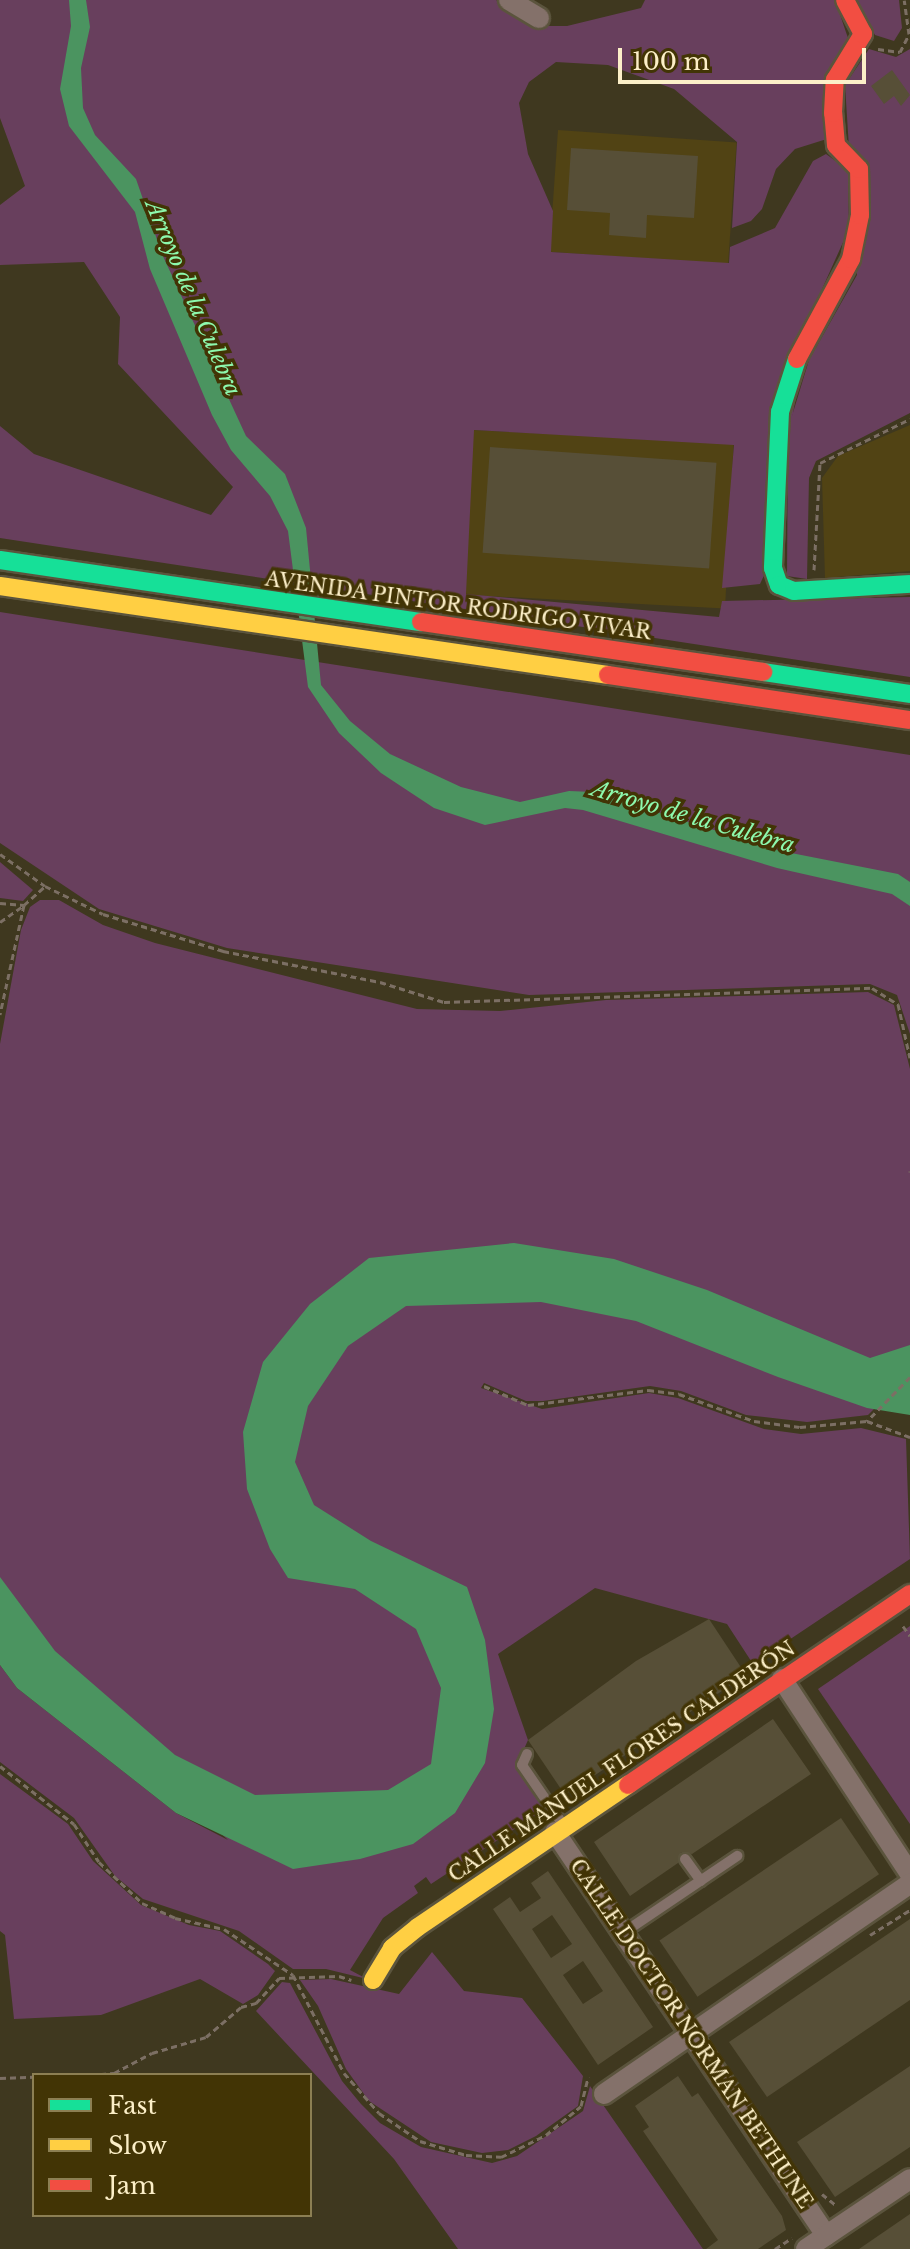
<!DOCTYPE html>
<html>
<head>
<meta charset="utf-8">
<style>
  body { margin:0 }
  #map { position:relative; width:910px; height:2249px; overflow:hidden; background:#3f381f; font-family:"Libre Baskerville",serif }
  div>[style] { position:absolute }
  .built>* { inset:0; background:#514314; transform-origin:0 0 }
  .green>* { inset:0; background:#683f5d }
  .water>* { inset:0; background:#4b9460 }
  .building>* { inset:0; background:#574f37; transform-origin:0 0 }
  .path>* { height:3px; margin-top:-1.5px; transform-origin:0; background:repeating-linear-gradient(90deg,#7c6f64 0 6px,transparent 0 10px) }
  .roads { filter:drop-shadow(2px 0 #5b543d) drop-shadow(-2px 0 #5b543d) drop-shadow(0 2px #5b543d) drop-shadow(0 -2px #5b543d) }
  .lane>* { height:10px; margin:-5px; padding:0 5px; transform-origin:5px; border-radius:5px; background:#84716a }
  .street>* { height:20px; margin:-10px; padding:0 10px; transform-origin:10px; border-radius:10px; background:#84716a }
  .fast>* { height:18px; margin:-9px; padding:0 9px; transform-origin:9px; border-radius:9px; background:#16e098 }
  .slow>* { height:18px; margin:-9px; padding:0 9px; transform-origin:9px; border-radius:9px; background:#ffcf43 }
  .jam>* { height:18px; margin:-9px; padding:0 9px; transform-origin:9px; border-radius:9px; background:#f24e42 }
  span { translate:-50% -50%; white-space:nowrap; text-align:center; line-height:1.15; -webkit-text-stroke:7px #423405; paint-order:stroke }
  .street-label { font-size:20px; color:#fcefc8 }
  .water-label { font-size:22px; color:#8df9ad; font-style:italic }
  .legend { position:absolute; left:32px; top:2073px; width:280px; height:144px; box-sizing:border-box; background:#423405; border:2px solid #8c7f53; margin:0; padding:10px 14px; list-style:none; font-size:24px; color:#fcefc8 }
  .legend li { display:flex; align-items:center; gap:16px; height:40px }
  .legend b { width:40px; border:2px solid #8c7f53 }
  .scale { position:absolute; left:618px; top:48px; width:248px; height:36px; box-sizing:border-box; border:4px solid #fcefc8; border-top:0; padding-left:10px; font-size:24px; line-height:28px; white-space:nowrap; color:#fcefc8; -webkit-text-stroke:6px #423405; paint-order:stroke }
</style>
</head>
<body>
<div id="map">
  <div class="built">
    <div style="left:558px;top:130px;width:179px;height:122px;rotate:4deg"></div>
    <div style="clip-path:polygon(910px 425px,910px 571px,825px 578px,822px 478px,838px 456px)"></div>
    <div style="left:473px;top:430px;width:261px;height:165px;rotate:3deg"></div>
  </div>
  <div class="green">
    <div style="clip-path:polygon(0 0,496px 0,538px 26px,567px 26px,641px 8px,645px 0,835px 0,848px 38px,830px 138px,795px 149px,776px 169px,762px 209px,751px 221px,732px 228px,737px 142px,674px 89px,608px 65px,556px 62px,529px 82px,519px 103px,528px 154px,553px 211px,551px 252px,729px 263px,730px 247px,775px 228px,813px 161px,826px 154px,848px 170px,849px 229px,809px 318px,767px 569px,760px 584px,722px 588px,734px 445px,474px 430px,466px 594px,719px 617px,722px 601px,910px 597px,910px 677px,0 538px,0 426px,34px 454px,211px 515px,233px 487px,118px 364px,120px 317px,84px 262px,0 265px,0 205px,25px 186px,0 118px)"></div>
    <div style="clip-path:polygon(855px 0,899px 0,902px 28px,894px 41px,875px 35px)"></div>
    <div style="clip-path:polygon(869px 49px,896px 57px,910px 49px,910px 413px,816px 461px,809px 478px,807px 579px,787px 576px,788px 429px,809px 360px,857px 275px,845px 85px)"></div>
    <div style="clip-path:polygon(0 612px,910px 755px,910px 1034px,897px 995px,870px 984px,529px 995px,227px 948px,99px 909px,0 843px)"></div>
    <div style="clip-path:polygon(0 862px,33px 890px,23px 901px,0 898px)"></div>
    <div style="clip-path:polygon(40px 900px,59px 900px,103px 925px,155px 943px,417px 1009px,500px 1011px,606px 1000px,868px 992px,894px 1005px,910px 1069px,910px 1373px,868px 1415px,807px 1422px,746px 1415px,681px 1391px,650px 1386px,543px 1401px,526px 1401px,484px 1383px,481px 1388px,542px 1409px,649px 1393px,678px 1398px,764px 1429px,801px 1434px,861px 1428px,906px 1439px,910px 1559px,753px 1664px,727px 1624px,595px 1588px,498px 1654px,528px 1740px,517px 1765px,545px 1809px,431px 1884px,426px 1877px,414px 1886px,418px 1893px,383px 1918px,350px 1970px,367px 1979px,326px 1969px,293px 1969px,239px 1931px,143px 1899px,115px 1876px,74px 1818px,0 1762px,0 1665px,17px 1688px,176px 1813px,228px 1840px,0 1626px,0 1044px,21px 930px,30px 907px)"></div>
    <div style="clip-path:polygon(910px 1626px,910px 1824px,818px 1689px)"></div>
    <div style="clip-path:polygon(0 1774px,68px 1824px,93px 1861px,141px 1905px,189px 1925px,220px 1931px,268px 1964px,275px 1971px,258px 1995px,243px 2004px,200px 1979px,101px 2015px,14px 2019px,5px 1935px,0 1931px)"></div>
    <div style="clip-path:polygon(432px 1952px,464px 1991px,522px 1998px,583px 2076px,578px 2106px,536px 2136px,508px 2150px,482px 2153px,431px 2142px,369px 2101px,346px 2069px,318px 2006px,300px 1980px,331px 1979px,399px 1994px)"></div>
    <div style="clip-path:polygon(282px 1982px,290px 1983px,342px 2081px,361px 2104px,380px 2123px,421px 2147px,492px 2163px,517px 2156px,583px 2111px,590px 2086px,703px 2249px,458px 2249px,394px 2159px,256px 2011px)"></div>
  </div>
  <div class="water">
    <div style="clip-path:polygon(69px 0,86px 0,90px 27px,81px 68px,83px 108px,95px 135px,136px 179px,162px 254px,246px 436px,285px 474px,306px 528px,321px 685px,350px 721px,390px 754px,461px 787px,520px 802px,569px 791px,593px 792px,781px 851px,898px 874px,910px 882px,910px 906px,892px 894px,777px 868px,583px 810px,565px 808px,485px 825px,434px 808px,381px 773px,339px 733px,308px 687px,288px 531px,270px 496px,231px 450px,212px 415px,150px 269px,135px 212px,69px 126px,60px 89px,71px 26px)"></div>
    <div style="clip-path:polygon(514px 1243px,614px 1259px,707px 1290px,870px 1358px,910px 1345px,910px 1415px,867px 1408px,778px 1377px,636px 1321px,541px 1302px,406px 1306px,348px 1346px,308px 1406px,295px 1462px,314px 1505px,371px 1541px,467px 1587px,485px 1640px,494px 1709px,485px 1763px,455px 1813px,413px 1844px,360px 1859px,293px 1869px,176px 1813px,17px 1688px,0 1665px,0 1577px,55px 1651px,175px 1755px,255px 1795px,388px 1790px,431px 1764px,441px 1688px,416px 1629px,355px 1589px,288px 1578px,270px 1549px,247px 1489px,243px 1432px,263px 1362px,310px 1304px,369px 1258px)"></div>
  </div>
  <div class="building">
    <div style="clip-path:polygon(892px 70px,910px 95px,901px 106px,894px 96px,884px 104px,871px 86px)"></div>
    <div style="clip-path:polygon(571px 148px,698px 156px,694px 218px,647px 215px,646px 238px,609px 235px,610px 213px,567px 210px)"></div>
    <div style="left:490px;top:447px;width:227px;height:106px;rotate:4deg"></div>
    <div style="clip-path:polygon(709px 1619px,746px 1675px,565px 1795px,528px 1740px,636px 1661px)"></div>
    <div style="clip-path:polygon(773px 1719px,811px 1774px,692px 1854px,681px 1852px,678px 1863px,630px 1896px,594px 1842px)"></div>
    <div style="left:841px;top:1818px;width:68px;height:219px;rotate:56deg"></div>
    <div style="clip-path:polygon(evenodd,548px 1871px,653px 2027px,598px 2065px,493px 1909px,510px 1897px,520px 1912px,541px 1898px,531px 1883px,548px 1871px,552px 1915px,572px 1944px,551px 1958px,532px 1929px,552px 1915px,548px 1871px,583px 1961px,603px 1991px,583px 2004px,563px 1975px,583px 1961px)"></div>
    <div style="clip-path:polygon(910px 1919px,910px 2000px,767px 2097px,729px 2042px)"></div>
    <div style="clip-path:polygon(910px 2066px,910px 2147px,835px 2197px,797px 2142px)"></div>
    <div style="clip-path:polygon(678px 2076px,692px 2097px,698px 2093px,782px 2216px,786px 2230px,758px 2249px,706px 2249px,718px 2240px,643px 2131px,649px 2127px,635px 2106px)"></div>
    <div style="clip-path:polygon(910px 2214px,910px 2249px,859px 2249px)"></div>
  </div>
  <div class="path">
    <div style="left:878px;top:49px;width:22px;rotate:8deg"></div>
    <div style="left:900px;top:52px;width:20px;rotate:-63deg"></div>
    <div style="left:909px;top:34px;width:34px;rotate:-98deg"></div>
    <div style="left:814px;top:570px;width:107px;rotate:-86.8deg"></div>
    <div style="left:820px;top:463px;width:100px;rotate:-26.1deg"></div>
    <div style="left:0;top:854px;width:55px;rotate:35.4deg"></div>
    <div style="left:45px;top:886px;width:64px;rotate:25.8deg"></div>
    <div style="left:103px;top:914px;width:126px;rotate:17.1deg"></div>
    <div style="left:223px;top:951px;width:160px;rotate:11.2deg"></div>
    <div style="left:380px;top:982px;width:67px;rotate:17.4deg"></div>
    <div style="left:444px;top:1002px;width:428px;rotate:-1.9deg"></div>
    <div style="left:872px;top:988px;width:31px;rotate:32deg"></div>
    <div style="left:898px;top:1004px;width:55px;rotate:77.5deg"></div>
    <div style="left:0;top:903px;width:24px;rotate:5deg"></div>
    <div style="left:24px;top:905px;width:28px;rotate:-42deg"></div>
    <div style="left:0;top:922px;width:29px;rotate:-35deg"></div>
    <div style="left:24px;top:905px;width:112px;rotate:102.4deg"></div>
    <div style="left:910px;top:1171px;width:1px;rotate:90deg"></div>
    <div style="left:910px;top:1377px;width:62px;rotate:134.3deg"></div>
    <div style="left:867px;top:1421px;width:46px;rotate:20.4deg"></div>
    <div style="left:484px;top:1386px;width:48px;rotate:23.4deg"></div>
    <div style="left:528px;top:1405px;width:121px;rotate:-7.1deg"></div>
    <div style="left:648px;top:1390px;width:31px;rotate:7deg"></div>
    <div style="left:679px;top:1394px;width:80px;rotate:19.8deg"></div>
    <div style="left:754px;top:1421px;width:46px;rotate:7.4deg"></div>
    <div style="left:800px;top:1427px;width:67px;rotate:-5.1deg"></div>
    <div style="left:903px;top:1626px;width:12px;rotate:55deg"></div>
    <div style="left:0;top:1766px;width:94px;rotate:38.1deg"></div>
    <div style="left:74px;top:1824px;width:45px;rotate:56.7deg"></div>
    <div style="left:99px;top:1862px;width:59px;rotate:43.6deg"></div>
    <div style="left:142px;top:1903px;width:36px;rotate:24deg"></div>
    <div style="left:175px;top:1918px;width:50px;rotate:12.7deg"></div>
    <div style="left:224px;top:1929px;width:83px;rotate:33.7deg"></div>
    <div style="left:293px;top:1975px;width:110px;rotate:62.5deg"></div>
    <div style="left:344px;top:2073px;width:53px;rotate:48.8deg"></div>
    <div style="left:379px;top:2113px;width:50px;rotate:34.3deg"></div>
    <div style="left:420px;top:2141px;width:48px;rotate:16.9deg"></div>
    <div style="left:466px;top:2155px;width:35px;rotate:3deg"></div>
    <div style="left:501px;top:2157px;width:50px;rotate:-26.1deg"></div>
    <div style="left:546px;top:2135px;width:45px;rotate:-39.6deg"></div>
    <div style="left:581px;top:2106px;width:30px;rotate:-76deg"></div>
    <div style="left:870px;top:1935px;width:47px;rotate:-32deg"></div>
    <div style="left:90px;top:2075px;width:24px;rotate:-5deg"></div>
    <div style="left:114px;top:2073px;width:43px;rotate:-27.8deg"></div>
    <div style="left:152px;top:2053px;width:56px;rotate:-16.5deg"></div>
    <div style="left:206px;top:2037px;width:46px;rotate:-40.6deg"></div>
    <div style="left:241px;top:2007px;width:16px;rotate:-15deg"></div>
    <div style="left:256px;top:2003px;width:34px;rotate:-47deg"></div>
    <div style="left:279px;top:1978px;width:60px;rotate:-1.9deg"></div>
    <div style="left:339px;top:1976px;width:13px;rotate:18deg"></div>
    <div style="left:0;top:2078px;width:34px;rotate:-2deg"></div>
    <div style="left:822px;top:2194px;width:19px;rotate:39deg"></div>
    <div style="left:775px;top:2249px;width:20px;rotate:-33deg"></div>
  </div>
  <div class="roads">
    <div class="lane">
      <div style="left:527px;top:1754px;width:12px;rotate:114deg"></div>
      <div style="left:522px;top:1765px;width:74px;rotate:55.5deg"></div>
      <div style="left:685px;top:1859px;width:27px;rotate:54deg"></div>
      <div style="left:623px;top:1933px;width:138px;rotate:-34deg"></div>
    </div>
    <div class="street">
      <div style="left:509px;top:0;width:35px;rotate:31deg"></div>
      <div style="left:782px;top:1679px;width:233px;rotate:56.7deg"></div>
      <div style="left:555px;top:1832px;width:486px;rotate:56.1deg"></div>
      <div style="left:604px;top:2094px;width:371px;rotate:-34.5deg"></div>
      <div style="left:806px;top:2249px;width:125px;rotate:-33.9deg"></div>
    </div>
    <div class="fast">
      <div style="left:797px;top:359px;width:56px;rotate:107.8deg"></div>
      <div style="left:780px;top:412px;width:156px;rotate:92.6deg"></div>
      <div style="left:773px;top:568px;width:18px;rotate:71deg"></div>
      <div style="left:779px;top:585px;width:16px;rotate:22deg"></div>
      <div style="left:794px;top:591px;width:116px;rotate:-3.5deg"></div>
      <div style="left:0;top:560px;width:426px;rotate:8.4deg"></div>
      <div style="left:763px;top:672px;width:149px;rotate:8.5deg"></div>
    </div>
    <div class="slow">
      <div style="left:0;top:586px;width:614px;rotate:8.33deg"></div>
      <div style="left:373px;top:1980px;width:37px;rotate:-59deg"></div>
      <div style="left:392px;top:1948px;width:33px;rotate:-39deg"></div>
      <div style="left:418px;top:1927px;width:254px;rotate:-34.1deg"></div>
    </div>
    <div class="jam">
      <div style="left:797px;top:359px;width:114px;rotate:-61.6deg"></div>
      <div style="left:851px;top:259px;width:45px;rotate:-78.4deg"></div>
      <div style="left:860px;top:215px;width:46px;rotate:-91.2deg"></div>
      <div style="left:859px;top:169px;width:33px;rotate:-134deg"></div>
      <div style="left:836px;top:145px;width:32px;rotate:-95deg"></div>
      <div style="left:833px;top:113px;width:33px;rotate:-87deg"></div>
      <div style="left:835px;top:80px;width:54px;rotate:-58.7deg"></div>
      <div style="left:863px;top:34px;width:38px;rotate:-118deg"></div>
      <div style="left:421px;top:622px;width:346px;rotate:8.3deg"></div>
      <div style="left:608px;top:675px;width:305px;rotate:8.5deg"></div>
      <div style="left:628px;top:1785px;width:341px;rotate:-34.1deg"></div>
    </div>
  </div>
  <div class="street-label">
    <span style="left:458px;top:606px;rotate:8deg">AVENIDA PINTOR RODRIGO VIVAR</span>
    <span style="left:622px;top:1762px;rotate:-34deg">CALLE MANUEL FLORES CALDERÓN</span>
    <span style="left:691px;top:2034px;rotate:56deg">CALLE DOCTOR NORMAN BETHUNE</span>
  </div>
  <div class="water-label">
    <span style="left:193px;top:298px;rotate:67deg">Arroyo de la Culebra</span>
    <span style="left:693px;top:817px;rotate:16deg">Arroyo de la Culebra</span>
  </div>
  <ul class="legend">
  <li><b style="height:10px;background:#16e098"></b>Fast</li>
  <li><b style="height:10px;background:#ffcf43"></b>Slow</li>
  <li><b style="height:10px;background:#f24e42"></b>Jam</li>
  </ul>
  <div class="scale">100 m</div>
</div>
</body>
</html>
